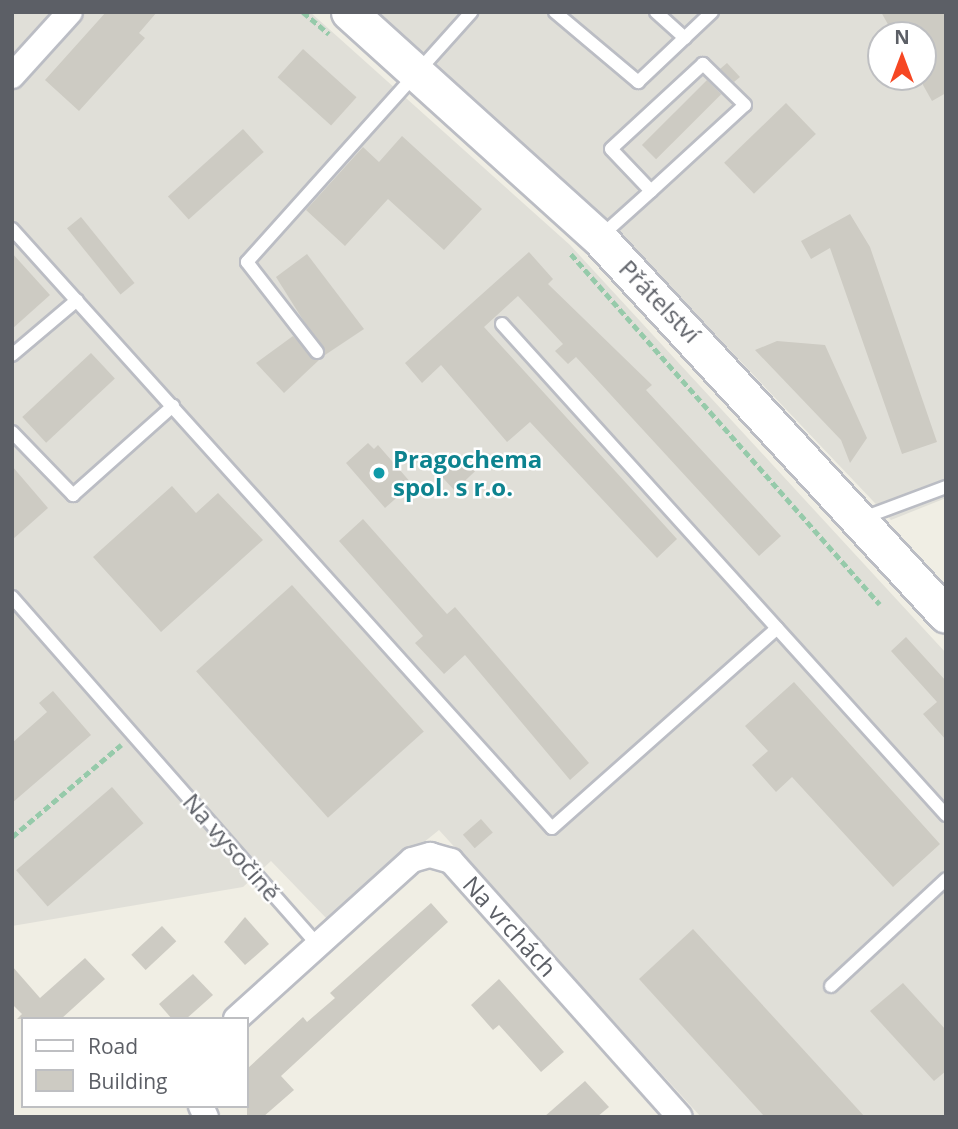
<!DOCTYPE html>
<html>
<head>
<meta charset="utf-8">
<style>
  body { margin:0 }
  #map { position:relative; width:958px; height:1129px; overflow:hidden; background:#f0eee4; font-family:"Open Sans",sans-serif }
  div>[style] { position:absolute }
  .industrial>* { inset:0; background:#e0dfd8 }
  .building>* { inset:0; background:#cdcbc3; transform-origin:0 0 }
  .path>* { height:4.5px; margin-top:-2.25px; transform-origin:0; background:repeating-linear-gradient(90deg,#96caaa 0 7px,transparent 0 10.5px) }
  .roads { filter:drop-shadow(2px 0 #bbbdc4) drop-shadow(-2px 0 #bbbdc4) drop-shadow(0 2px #bbbdc4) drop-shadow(0 -2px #bbbdc4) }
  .lane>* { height:12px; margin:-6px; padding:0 6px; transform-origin:6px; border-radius:6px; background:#fff }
  .street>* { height:24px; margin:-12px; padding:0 12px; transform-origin:12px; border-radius:12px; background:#fff }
  .secondary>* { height:35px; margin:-17.5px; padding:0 17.5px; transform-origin:17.5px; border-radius:17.5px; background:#fff }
  .dots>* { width:19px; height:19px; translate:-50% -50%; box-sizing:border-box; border:4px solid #fff; border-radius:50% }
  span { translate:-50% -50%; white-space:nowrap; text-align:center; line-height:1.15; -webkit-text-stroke:5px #fff; paint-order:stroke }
  .street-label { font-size:24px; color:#5c5f66 }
  .culture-label { font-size:24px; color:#0d838f; font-weight:700 }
  .left { translate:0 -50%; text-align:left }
  .frame { position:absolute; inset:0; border:14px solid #5c5f66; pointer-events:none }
  .legend { position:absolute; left:21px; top:1017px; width:228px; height:91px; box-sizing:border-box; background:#fff; border:2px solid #bebfc2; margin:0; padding:9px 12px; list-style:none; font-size:21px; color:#5c5f66 }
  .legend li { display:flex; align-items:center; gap:14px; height:35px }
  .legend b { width:35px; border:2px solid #bebfc2 }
  .north { position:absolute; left:867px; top:21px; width:70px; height:70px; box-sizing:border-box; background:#fff; border:2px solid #bebfc2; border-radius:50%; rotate:0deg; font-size:19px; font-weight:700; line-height:28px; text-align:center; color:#5c5f66 }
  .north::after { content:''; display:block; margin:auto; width:24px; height:32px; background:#f64723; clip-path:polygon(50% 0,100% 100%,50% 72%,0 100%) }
</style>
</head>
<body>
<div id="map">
  <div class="industrial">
    <div style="clip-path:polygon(12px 12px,310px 12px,570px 245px,946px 653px,946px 1117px,701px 1117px,439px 830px,328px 920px,271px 861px,243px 887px,12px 926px)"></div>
    <div style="clip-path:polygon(evenodd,376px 12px,946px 12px,946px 498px,891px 520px,617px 231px,376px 12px,881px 35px,923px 35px,923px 77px,881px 77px,881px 35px)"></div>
  </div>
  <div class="building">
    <div style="clip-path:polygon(106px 12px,157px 12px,139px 33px,145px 38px,79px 111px,45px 80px)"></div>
    <div style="clip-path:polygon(881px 12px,946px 12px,946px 93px,932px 101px,923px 85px,923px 35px,894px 35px)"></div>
    <div style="left:303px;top:49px;width:72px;height:38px;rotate:42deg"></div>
    <div style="clip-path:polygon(727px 63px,740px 77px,734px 82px,720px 69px)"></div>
    <div style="left:707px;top:80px;width:20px;height:92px;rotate:45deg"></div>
    <div style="left:786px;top:103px;width:43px;height:86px;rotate:46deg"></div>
    <div style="left:243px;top:129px;width:31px;height:101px;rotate:48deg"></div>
    <div style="clip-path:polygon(402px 136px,482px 209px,444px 250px,388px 199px,345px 246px,306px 210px,363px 147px,379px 162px)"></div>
    <div style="clip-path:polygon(850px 214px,870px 247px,937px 442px,902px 454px,830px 248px,811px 259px,801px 241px)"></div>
    <div style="left:81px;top:217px;width:85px;height:18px;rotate:51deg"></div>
    <div style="clip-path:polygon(529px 252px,553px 279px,548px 284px,652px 385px,646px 390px,781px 536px,759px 556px,576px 357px,568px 364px,555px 351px,563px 344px,518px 296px,484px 327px,677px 539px,657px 558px,530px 422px,507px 442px,441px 365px,422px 383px,405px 363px)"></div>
    <div style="clip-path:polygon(12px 253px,50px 295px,12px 329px)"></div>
    <div style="clip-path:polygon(307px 254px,364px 329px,325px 355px,276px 277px)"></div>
    <div style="clip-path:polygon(293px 336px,319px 360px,284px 393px,256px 363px)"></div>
    <div style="clip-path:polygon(777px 341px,825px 345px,867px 438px,850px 463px,841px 440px,755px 350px)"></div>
    <div style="left:91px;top:353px;width:35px;height:94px;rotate:47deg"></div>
    <div style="clip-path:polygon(368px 443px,374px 449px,378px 445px,412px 484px,385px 508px,346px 463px)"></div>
    <div style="left:458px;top:453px;width:25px;height:28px;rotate:47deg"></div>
    <div style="clip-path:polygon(12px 466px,48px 508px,12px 540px)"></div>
    <div style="clip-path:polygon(172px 486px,196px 513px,218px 493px,263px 540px,161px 632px,93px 557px)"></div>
    <div style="clip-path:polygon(363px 519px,447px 614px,455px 607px,589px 763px,570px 780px,465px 655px,444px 674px,415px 643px,423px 636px,339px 541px)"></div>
    <div style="left:292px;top:585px;width:197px;height:129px;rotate:48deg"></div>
    <div style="clip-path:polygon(906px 637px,946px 681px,946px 740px,923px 714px,937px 702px,891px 651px)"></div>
    <div style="clip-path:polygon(794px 682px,940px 844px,893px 887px,792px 777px,776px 792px,752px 765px,768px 751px,745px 726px)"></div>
    <div style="clip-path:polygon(53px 691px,91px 735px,12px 803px,12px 743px,47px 712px,39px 703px)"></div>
    <div style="left:112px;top:787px;width:48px;height:127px;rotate:49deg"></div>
    <div style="left:481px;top:819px;width:18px;height:24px;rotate:49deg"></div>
    <div style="clip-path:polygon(431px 903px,448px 922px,281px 1076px,294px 1090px,263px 1117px,247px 1116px,247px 1069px,303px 1017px,307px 1022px,335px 998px,330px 993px)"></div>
    <div style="clip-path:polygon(245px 917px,269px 944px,245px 965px,224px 942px)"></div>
    <div style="left:162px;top:926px;width:21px;height:42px;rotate:47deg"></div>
    <div style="clip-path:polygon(693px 929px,865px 1117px,765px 1117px,639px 979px)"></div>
    <div style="clip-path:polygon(85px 958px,105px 979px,61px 1019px,17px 1019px,22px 1014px,12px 1004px,12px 966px,40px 998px)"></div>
    <div style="clip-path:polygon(193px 974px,213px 995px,186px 1019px,172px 1019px,159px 1004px)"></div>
    <div style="clip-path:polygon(499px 979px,564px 1052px,541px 1072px,499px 1025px,493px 1030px,471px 1005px)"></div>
    <div style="clip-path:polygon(903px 983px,946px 1030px,946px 1071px,934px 1081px,870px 1011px)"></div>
    <div style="clip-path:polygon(585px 1081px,609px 1107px,597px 1117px,544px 1117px)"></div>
  </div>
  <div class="path">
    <div style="left:303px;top:12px;width:34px;rotate:40deg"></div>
    <div style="left:571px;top:254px;width:467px;rotate:48.6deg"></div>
    <div style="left:12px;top:837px;width:143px;rotate:-40.2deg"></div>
  </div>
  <div class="roads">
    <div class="lane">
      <div style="left:555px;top:12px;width:109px;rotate:40.1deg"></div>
      <div style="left:638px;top:82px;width:102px;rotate:-43.4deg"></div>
      <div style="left:656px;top:12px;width:39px;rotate:42deg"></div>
      <div style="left:12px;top:229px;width:806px;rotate:47.97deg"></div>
      <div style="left:552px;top:828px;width:301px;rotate:-41.6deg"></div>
      <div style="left:601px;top:236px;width:67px;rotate:-42deg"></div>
      <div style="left:651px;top:191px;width:127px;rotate:-42.5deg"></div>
      <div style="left:745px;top:105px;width:59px;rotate:-135.7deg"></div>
      <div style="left:703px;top:64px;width:125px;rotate:137.3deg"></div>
      <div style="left:611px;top:149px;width:58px;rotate:46.4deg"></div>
      <div style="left:502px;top:324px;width:662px;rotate:47.88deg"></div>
      <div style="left:317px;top:352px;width:114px;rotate:-127.9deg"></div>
      <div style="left:247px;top:262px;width:336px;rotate:-48.1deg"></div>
      <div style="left:12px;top:355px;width:85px;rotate:-40.2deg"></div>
      <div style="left:12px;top:432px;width:88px;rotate:45.9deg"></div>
      <div style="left:73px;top:495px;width:134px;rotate:-41.7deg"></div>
      <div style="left:863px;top:518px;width:89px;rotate:-20.5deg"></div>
      <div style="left:12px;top:597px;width:459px;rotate:48.7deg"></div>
      <div style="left:831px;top:986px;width:157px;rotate:-42.9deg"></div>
    </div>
    <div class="street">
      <div style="left:12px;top:76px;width:86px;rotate:-47.8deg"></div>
      <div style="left:236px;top:1019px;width:237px;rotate:-42.1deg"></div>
      <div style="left:412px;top:860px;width:19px;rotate:-16deg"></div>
      <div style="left:430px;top:855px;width:22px;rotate:16deg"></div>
      <div style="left:451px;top:861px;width:343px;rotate:48.2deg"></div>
      <div style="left:201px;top:1106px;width:12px;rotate:66deg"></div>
    </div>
    <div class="secondary">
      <div style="left:349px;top:12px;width:337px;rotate:42.1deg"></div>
      <div style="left:599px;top:238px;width:512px;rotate:47.37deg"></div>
    </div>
  </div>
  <div class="dots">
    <div style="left:379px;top:473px;background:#0f9aa8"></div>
  </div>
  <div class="street-label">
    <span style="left:660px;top:301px;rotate:46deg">Přátelství</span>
    <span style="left:232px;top:847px;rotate:49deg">Na vysočině</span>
    <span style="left:510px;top:926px;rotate:48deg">Na vrchách</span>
  </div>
  <div class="culture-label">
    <span class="left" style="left:393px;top:473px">Pragochema<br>spol. s r.o.</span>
  </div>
  <div class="frame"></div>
  <ul class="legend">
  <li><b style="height:9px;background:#fff"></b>Road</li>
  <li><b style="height:19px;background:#cdcbc3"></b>Building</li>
  </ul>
  <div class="north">N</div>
</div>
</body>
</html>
